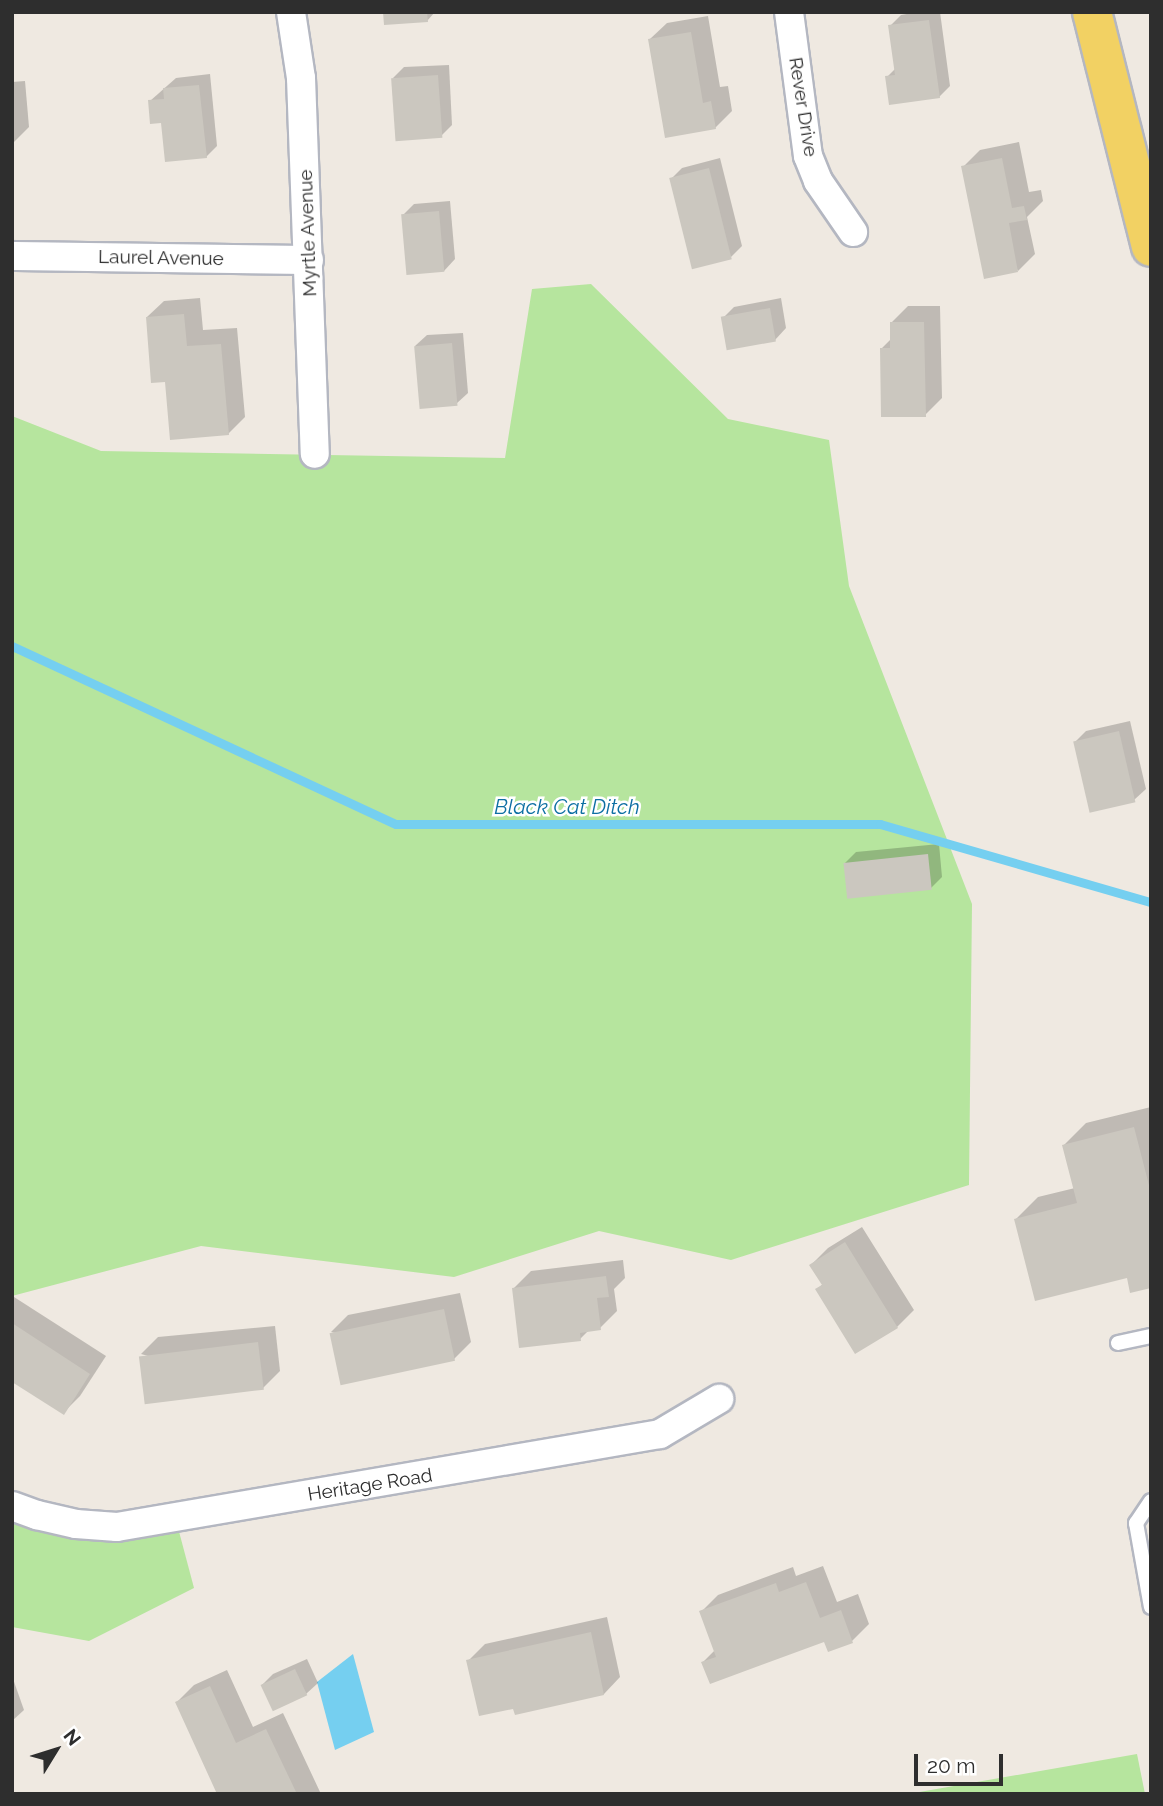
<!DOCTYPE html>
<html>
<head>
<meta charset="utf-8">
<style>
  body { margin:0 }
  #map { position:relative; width:1163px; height:1806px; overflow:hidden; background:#efe9e1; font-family:Raleway,sans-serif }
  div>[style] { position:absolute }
  .green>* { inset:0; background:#b6e59e }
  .water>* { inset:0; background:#75cff0 }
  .shadow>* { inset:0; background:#0003 }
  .stream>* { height:9px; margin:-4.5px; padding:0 4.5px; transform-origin:4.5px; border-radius:4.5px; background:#75cff0 }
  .building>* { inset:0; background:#cbc7bf; transform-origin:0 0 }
  .roads { filter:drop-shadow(2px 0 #b4b7c1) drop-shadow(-2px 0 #b4b7c1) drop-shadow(0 2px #b4b7c1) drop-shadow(0 -2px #b4b7c1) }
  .lane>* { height:14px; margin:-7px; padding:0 7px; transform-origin:7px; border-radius:7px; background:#fff }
  .street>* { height:28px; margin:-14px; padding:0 14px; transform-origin:14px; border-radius:14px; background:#fff }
  .primary>* { height:38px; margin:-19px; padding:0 19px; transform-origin:19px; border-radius:19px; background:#f2d163 }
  span { translate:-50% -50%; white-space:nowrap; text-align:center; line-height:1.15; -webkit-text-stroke:5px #fff; paint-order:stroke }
  .street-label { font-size:19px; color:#2e2e2e }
  .water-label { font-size:21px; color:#0d6fa3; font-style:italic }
  .frame { position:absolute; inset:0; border:14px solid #2e2e2e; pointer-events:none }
  .north { position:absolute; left:21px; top:1715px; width:70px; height:70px; -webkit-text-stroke:5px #fff; paint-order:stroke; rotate:52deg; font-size:19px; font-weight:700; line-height:28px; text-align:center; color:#2e2e2e }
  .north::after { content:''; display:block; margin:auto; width:24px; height:32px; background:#2e2e2e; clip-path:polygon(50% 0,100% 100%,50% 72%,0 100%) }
  .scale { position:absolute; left:914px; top:1754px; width:89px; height:32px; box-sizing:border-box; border:4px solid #2e2e2e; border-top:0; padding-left:9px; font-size:21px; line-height:24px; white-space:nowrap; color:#2e2e2e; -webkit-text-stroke:5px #fff; paint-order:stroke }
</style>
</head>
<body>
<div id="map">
  <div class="green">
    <div style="clip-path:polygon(591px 284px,728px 419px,829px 440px,849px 586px,972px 904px,969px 1185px,731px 1260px,599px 1231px,454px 1277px,201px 1246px,12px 1296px,12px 416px,101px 451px,505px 458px,532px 289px)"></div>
    <div style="clip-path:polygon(12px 1503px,177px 1524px,194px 1588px,89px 1641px,12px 1627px)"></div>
    <div style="clip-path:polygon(1137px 1754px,1145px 1794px,908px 1794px)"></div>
  </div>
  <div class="water">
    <div style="clip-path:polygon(353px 1654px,374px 1732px,335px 1750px,317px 1682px)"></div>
  </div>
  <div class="shadow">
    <div style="clip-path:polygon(385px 12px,435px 12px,427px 21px)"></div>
    <div style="clip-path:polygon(918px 12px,940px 12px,950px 86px,939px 97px,887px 77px,895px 69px,890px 26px,901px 15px)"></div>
    <div style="clip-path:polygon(708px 16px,720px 87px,728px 86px,732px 111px,715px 128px,650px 39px,667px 23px)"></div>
    <div style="clip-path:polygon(449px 65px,452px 125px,441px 136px,393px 78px,404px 67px)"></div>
    <div style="clip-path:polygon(210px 74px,217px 146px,206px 157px,163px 121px,150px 101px,176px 78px)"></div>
    <div style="clip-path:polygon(25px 81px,29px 127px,12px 144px,12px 82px)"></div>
    <div style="clip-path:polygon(1019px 142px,1029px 192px,1041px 190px,1043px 201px,1027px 217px,1035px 254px,1018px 271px,963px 167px,980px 150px)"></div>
    <div style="clip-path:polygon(720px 158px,742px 246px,731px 257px,671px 179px,682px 168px)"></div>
    <div style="clip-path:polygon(450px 201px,455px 259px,444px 271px,403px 215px,414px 204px)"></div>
    <div style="clip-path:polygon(200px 298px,203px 330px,237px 328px,245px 417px,228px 434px,166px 380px,147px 317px,164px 301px)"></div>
    <div style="clip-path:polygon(781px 298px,786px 328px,775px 340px,723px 318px,734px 307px)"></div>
    <div style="clip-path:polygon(908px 306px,940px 306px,942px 398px,925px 415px,881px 349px,892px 338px,891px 323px)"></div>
    <div style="clip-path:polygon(463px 333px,468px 393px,456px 404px,415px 346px,427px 335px)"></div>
    <div style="clip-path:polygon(1130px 721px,1146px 789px,1134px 800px,1075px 742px,1086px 731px)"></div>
    <div style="clip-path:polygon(939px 844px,942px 877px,931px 888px,845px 863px,856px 852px)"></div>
    <div style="clip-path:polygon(1151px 1107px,1151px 1286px,1016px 1219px,1038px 1197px,1075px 1188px,1064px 1145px,1086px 1123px)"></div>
    <div style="clip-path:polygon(862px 1227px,914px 1310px,897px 1327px,856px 1352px,817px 1289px,823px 1284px,811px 1265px,828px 1248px)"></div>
    <div style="clip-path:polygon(623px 1260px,625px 1278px,614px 1289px,617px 1311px,600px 1328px,589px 1330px,580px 1339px,514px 1288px,531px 1271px)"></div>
    <div style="clip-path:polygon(460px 1293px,471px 1342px,454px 1359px,331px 1332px,348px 1315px)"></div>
    <div style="clip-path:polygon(14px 1297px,106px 1356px,80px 1396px,63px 1413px,12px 1380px)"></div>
    <div style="clip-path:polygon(275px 1326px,280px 1371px,263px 1388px,141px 1354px,158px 1337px)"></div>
    <div style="clip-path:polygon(823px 1566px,837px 1602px,858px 1594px,869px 1624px,852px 1641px,825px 1639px,703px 1662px,715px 1650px,701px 1612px,718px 1595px,793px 1567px,796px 1576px)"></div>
    <div style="clip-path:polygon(607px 1617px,620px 1677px,604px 1694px,514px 1707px,468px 1661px,485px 1644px)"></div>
    <div style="clip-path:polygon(307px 1659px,318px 1683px,306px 1694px,262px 1685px,273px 1674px)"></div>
    <div style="clip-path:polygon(227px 1670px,253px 1727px,283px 1713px,321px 1794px,221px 1794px,177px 1702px,194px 1685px)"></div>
    <div style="clip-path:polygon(12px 1676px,24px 1710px,12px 1721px)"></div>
  </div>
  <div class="stream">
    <div style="left:12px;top:646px;width:423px;rotate:24.9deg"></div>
    <div style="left:396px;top:824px;width:484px"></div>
    <div style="left:880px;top:824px;width:282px;rotate:16.1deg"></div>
  </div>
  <div class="building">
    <div style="clip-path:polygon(383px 12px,427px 12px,428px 22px,384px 25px)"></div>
    <div style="clip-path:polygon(929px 20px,940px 98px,889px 105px,885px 76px,895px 75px,888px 25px)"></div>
    <div style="clip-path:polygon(691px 32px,703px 103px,711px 101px,716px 129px,665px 138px,648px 39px)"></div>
    <div style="left:438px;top:75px;width:63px;height:47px;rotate:86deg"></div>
    <div style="clip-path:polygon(199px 85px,207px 158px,165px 162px,161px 123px,150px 124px,148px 100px,164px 99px,163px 88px)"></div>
    <div style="clip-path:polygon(1002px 158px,1012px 208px,1024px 206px,1027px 220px,1009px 223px,1018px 272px,984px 279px,961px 166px)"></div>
    <div style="left:709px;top:168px;width:94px;height:41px;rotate:76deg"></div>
    <div style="left:439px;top:211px;width:61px;height:38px;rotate:85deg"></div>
    <div style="left:770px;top:308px;width:34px;height:50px;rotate:80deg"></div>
    <div style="clip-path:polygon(184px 314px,187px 346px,221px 344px,229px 435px,170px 440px,165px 382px,151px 383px,146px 317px)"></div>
    <div style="clip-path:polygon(890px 322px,924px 322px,926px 417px,881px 417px,880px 348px,890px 348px)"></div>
    <div style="left:452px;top:343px;width:63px;height:38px;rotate:85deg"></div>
    <div style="left:1119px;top:731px;width:73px;height:47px;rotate:77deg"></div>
    <div style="left:928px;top:854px;width:36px;height:85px;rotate:84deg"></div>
    <div style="clip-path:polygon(1134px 1127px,1151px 1193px,1151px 1288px,1130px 1293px,1127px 1278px,1035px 1301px,1014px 1219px,1077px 1203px,1062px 1145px)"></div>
    <div style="clip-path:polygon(845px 1242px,898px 1328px,855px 1354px,815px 1289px,822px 1285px,809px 1265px)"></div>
    <div style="clip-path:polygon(606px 1276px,609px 1297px,597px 1298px,601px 1330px,580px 1333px,581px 1341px,519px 1348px,512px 1288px)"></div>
    <div style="left:444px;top:1309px;width:53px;height:117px;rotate:78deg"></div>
    <div style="clip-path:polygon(12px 1323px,90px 1374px,64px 1415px,12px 1382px)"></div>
    <div style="left:258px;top:1342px;width:48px;height:120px;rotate:83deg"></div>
    <div style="clip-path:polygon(806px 1582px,820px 1618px,841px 1610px,853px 1643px,828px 1652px,824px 1642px,710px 1684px,701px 1662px,716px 1657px,699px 1611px,776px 1583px,779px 1592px)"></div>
    <div style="clip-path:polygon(591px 1632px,604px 1695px,515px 1715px,513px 1709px,479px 1716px,466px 1660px)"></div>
    <div style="left:295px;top:1669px;width:29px;height:38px;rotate:65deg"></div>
    <div style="clip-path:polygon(210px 1686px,236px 1743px,266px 1729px,297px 1794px,217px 1794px,175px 1702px)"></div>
  </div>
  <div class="roads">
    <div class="lane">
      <div style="left:1118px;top:1343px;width:34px;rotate:-12deg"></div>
      <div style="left:1151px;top:1501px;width:27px;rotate:124deg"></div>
      <div style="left:1136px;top:1523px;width:85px;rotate:79.9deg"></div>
    </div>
    <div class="street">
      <div style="left:291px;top:12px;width:67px;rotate:81.4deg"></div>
      <div style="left:301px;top:78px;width:376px;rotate:87.9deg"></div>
      <div style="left:789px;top:12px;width:145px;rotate:82.5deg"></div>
      <div style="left:808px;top:156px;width:27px;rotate:68deg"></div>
      <div style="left:818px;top:181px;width:62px;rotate:55.5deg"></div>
      <div style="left:12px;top:256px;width:297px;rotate:0.8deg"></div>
      <div style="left:12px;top:1506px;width:27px;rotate:20deg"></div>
      <div style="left:37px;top:1515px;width:40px;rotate:13deg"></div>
      <div style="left:76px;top:1524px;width:41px;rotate:4.2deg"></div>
      <div style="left:117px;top:1527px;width:551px;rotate:-9.72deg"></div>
      <div style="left:660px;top:1434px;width:69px;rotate:-30.7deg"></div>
    </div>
    <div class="primary">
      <div style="left:1092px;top:12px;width:242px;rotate:75.9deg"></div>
    </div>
  </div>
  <div class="street-label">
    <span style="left:803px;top:107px;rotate:81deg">Rever Drive</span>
    <span style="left:308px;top:233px;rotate:-92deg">Myrtle Avenue</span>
    <span style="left:161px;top:258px;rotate:1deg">Laurel Avenue</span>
    <span style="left:370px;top:1485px;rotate:-9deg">Heritage Road</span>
  </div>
  <div class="water-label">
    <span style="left:567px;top:807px">Black Cat Ditch</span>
  </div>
  <div class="frame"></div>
  <div class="north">N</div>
  <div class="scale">20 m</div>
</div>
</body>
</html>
